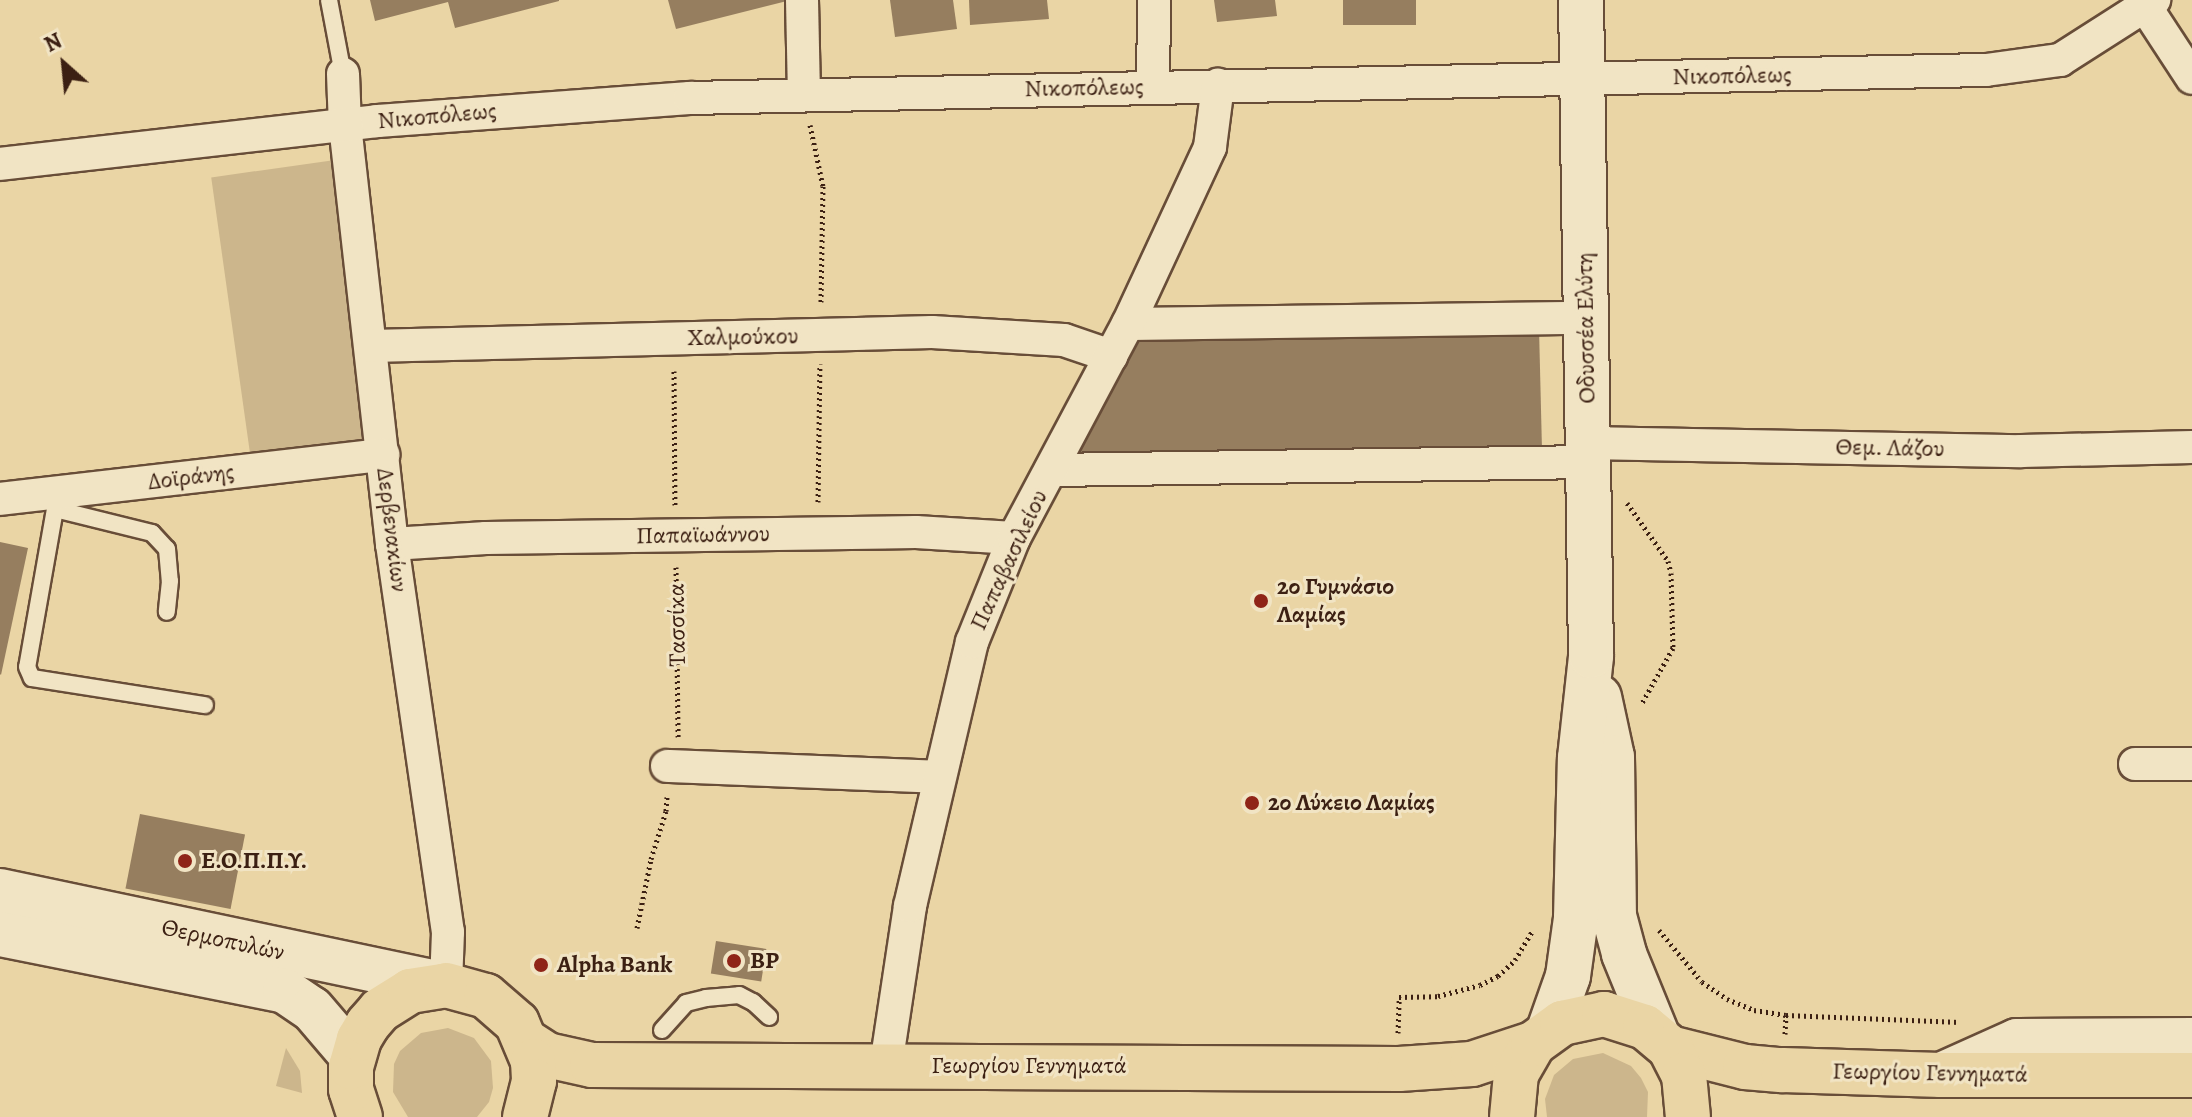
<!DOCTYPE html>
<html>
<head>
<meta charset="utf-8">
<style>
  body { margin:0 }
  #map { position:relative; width:2192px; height:1117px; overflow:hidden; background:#ead5a5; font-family:Alegreya,serif }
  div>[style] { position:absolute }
  .green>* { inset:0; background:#ccb68c; transform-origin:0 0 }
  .building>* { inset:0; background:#967e5f; transform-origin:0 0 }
  .path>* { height:5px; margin-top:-2.5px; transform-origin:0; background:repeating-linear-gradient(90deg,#3c2013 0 2px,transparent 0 6px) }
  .roads { filter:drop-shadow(2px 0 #684d38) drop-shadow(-2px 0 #684d38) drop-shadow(0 2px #684d38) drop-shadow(0 -2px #684d38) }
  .lane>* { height:16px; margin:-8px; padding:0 8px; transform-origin:8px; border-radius:8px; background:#f1e4c4 }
  .street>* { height:32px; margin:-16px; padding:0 16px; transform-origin:16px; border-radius:16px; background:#f1e4c4 }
  .secondary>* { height:44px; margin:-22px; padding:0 22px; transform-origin:22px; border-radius:22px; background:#f1e4c4 }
  .primary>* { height:44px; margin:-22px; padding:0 22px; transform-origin:22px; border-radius:22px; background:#ead5a5 }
  .dots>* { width:22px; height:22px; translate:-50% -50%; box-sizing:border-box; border:4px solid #f1e4c4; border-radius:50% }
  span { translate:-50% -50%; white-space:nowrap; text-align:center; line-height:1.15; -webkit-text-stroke:6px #f1e4c4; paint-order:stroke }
  .street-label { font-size:24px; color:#3c2013 }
  .poi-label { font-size:24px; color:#3c2013; font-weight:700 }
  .left { translate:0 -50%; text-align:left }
  .north { position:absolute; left:24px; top:24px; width:80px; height:80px; -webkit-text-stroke:6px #f1e4c4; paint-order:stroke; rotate:333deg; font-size:22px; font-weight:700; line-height:32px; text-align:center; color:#3c2013 }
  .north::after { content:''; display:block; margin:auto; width:28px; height:36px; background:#3c2013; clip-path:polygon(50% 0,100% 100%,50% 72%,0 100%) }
</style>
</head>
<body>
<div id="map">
  <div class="green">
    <div style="left:335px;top:160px;width:286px;height:125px;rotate:82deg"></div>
    <div style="clip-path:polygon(448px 1028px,474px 1038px,491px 1061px,493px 1088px,489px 1102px,477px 1117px,408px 1117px,393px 1092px,394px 1064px,400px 1051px,421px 1033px)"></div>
    <div style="clip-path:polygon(286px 1048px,300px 1071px,302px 1093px,276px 1086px)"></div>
    <div style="clip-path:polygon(1603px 1053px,1631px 1066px,1641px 1078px,1648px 1092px,1647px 1117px,1547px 1117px,1545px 1099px,1554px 1075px,1573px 1059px)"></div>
  </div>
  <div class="building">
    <div style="clip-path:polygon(370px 0,559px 0,559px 1px,455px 28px,448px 2px,375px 21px)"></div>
    <div style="clip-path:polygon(668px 0,787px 0,787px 1px,676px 29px)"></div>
    <div style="clip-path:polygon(890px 0,953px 0,957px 29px,895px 37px)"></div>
    <div style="clip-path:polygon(969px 0,1047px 0,1049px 19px,970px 25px)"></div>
    <div style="clip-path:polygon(1214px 0,1275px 0,1277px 16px,1217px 22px)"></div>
    <div style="left:1343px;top:0;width:73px;height:25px"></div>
    <div style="clip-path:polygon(1539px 328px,1542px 450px,1075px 458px,1141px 334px)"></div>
    <div style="clip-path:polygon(0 542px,28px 548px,1px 675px,0 674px)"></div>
    <div style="left:140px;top:814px;width:107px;height:76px;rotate:11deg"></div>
    <div style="left:716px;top:941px;width:51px;height:33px;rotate:9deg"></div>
  </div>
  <div class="path">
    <div style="left:810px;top:125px;width:62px;rotate:78deg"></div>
    <div style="left:823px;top:186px;width:116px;rotate:91deg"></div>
    <div style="left:674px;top:371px;width:134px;rotate:89.6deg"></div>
    <div style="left:818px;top:502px;width:138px;rotate:-89.2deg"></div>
    <div style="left:1627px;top:503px;width:71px;rotate:54.7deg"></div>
    <div style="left:1668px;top:561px;width:12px;rotate:76deg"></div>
    <div style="left:1671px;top:573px;width:75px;rotate:88.5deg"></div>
    <div style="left:1673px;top:648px;width:63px;rotate:119.4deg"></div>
    <div style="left:676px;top:567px;width:170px;rotate:89.3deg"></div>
    <div style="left:637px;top:928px;width:70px;rotate:-78.5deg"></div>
    <div style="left:651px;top:859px;width:50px;rotate:-72.6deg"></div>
    <div style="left:666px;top:811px;width:14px;rotate:-86deg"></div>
    <div style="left:1659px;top:930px;width:67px;rotate:50.4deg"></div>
    <div style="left:1702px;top:982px;width:30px;rotate:34deg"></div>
    <div style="left:1727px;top:999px;width:29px;rotate:22deg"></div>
    <div style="left:1754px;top:1010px;width:32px;rotate:9deg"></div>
    <div style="left:1786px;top:1015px;width:174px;rotate:2.3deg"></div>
    <div style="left:1398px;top:1033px;width:36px;rotate:-88deg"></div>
    <div style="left:1399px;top:997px;width:39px;rotate:-1deg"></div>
    <div style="left:1438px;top:996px;width:43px;rotate:-14.7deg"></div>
    <div style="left:1480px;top:985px;width:20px;rotate:-27deg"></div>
    <div style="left:1498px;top:976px;width:23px;rotate:-43deg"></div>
    <div style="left:1515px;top:960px;width:35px;rotate:-59deg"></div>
    <div style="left:1785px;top:1034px;width:19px;rotate:-87deg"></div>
  </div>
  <div class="roads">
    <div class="lane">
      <div style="left:329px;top:0;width:75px;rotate:79.3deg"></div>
      <div style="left:54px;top:493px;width:16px;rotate:86deg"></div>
      <div style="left:55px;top:509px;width:160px;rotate:100deg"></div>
      <div style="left:27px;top:667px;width:12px;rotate:66deg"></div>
      <div style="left:32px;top:678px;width:175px;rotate:8.9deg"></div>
      <div style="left:55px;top:509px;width:100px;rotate:13.9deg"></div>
      <div style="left:152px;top:533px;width:22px;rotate:47deg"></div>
      <div style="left:167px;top:549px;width:32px;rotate:85deg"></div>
      <div style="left:170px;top:581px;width:31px;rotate:96deg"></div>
      <div style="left:662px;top:1030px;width:36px;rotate:-48deg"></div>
      <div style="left:686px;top:1003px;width:21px;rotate:-14deg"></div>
      <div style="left:706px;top:998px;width:33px;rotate:-5deg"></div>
      <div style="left:739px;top:995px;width:16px;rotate:27deg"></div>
      <div style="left:753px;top:1002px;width:22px;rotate:43deg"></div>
    </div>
    <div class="street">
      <div style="left:802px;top:0;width:93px;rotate:88.8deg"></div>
      <div style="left:2141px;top:0;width:93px;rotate:56.8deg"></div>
      <div style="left:343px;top:74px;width:51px;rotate:87.8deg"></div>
      <div style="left:345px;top:125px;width:422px;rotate:83.6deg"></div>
      <div style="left:392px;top:544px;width:392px;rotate:81.8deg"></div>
      <div style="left:448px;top:932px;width:53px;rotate:92.2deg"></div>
      <div style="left:1153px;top:87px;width:87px;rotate:-89.3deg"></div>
      <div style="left:0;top:164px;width:379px;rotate:-6.5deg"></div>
      <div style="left:377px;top:121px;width:314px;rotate:-4.2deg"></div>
      <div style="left:690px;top:98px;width:1296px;rotate:-1.24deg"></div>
      <div style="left:1986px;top:70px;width:75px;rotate:-7.7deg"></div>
      <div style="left:2060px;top:60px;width:112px;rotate:-32.6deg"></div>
      <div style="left:1128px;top:324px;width:458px;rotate:-0.8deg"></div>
      <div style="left:371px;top:346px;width:561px;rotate:-1.43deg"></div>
      <div style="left:932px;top:332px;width:132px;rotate:3.5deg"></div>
      <div style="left:1064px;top:340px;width:50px;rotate:18.8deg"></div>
      <div style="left:1587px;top:443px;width:434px;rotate:1.1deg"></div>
      <div style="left:2021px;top:451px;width:171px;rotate:-1.3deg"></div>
      <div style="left:1051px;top:470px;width:537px;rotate:-0.85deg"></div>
      <div style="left:0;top:499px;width:386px;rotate:-6.6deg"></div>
      <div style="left:392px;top:544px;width:94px;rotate:-3.7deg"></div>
      <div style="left:486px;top:538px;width:430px;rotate:-0.8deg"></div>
      <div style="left:916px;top:532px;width:98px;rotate:3.5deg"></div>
      <div style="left:2135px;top:764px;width:57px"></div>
      <div style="left:667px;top:766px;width:272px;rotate:2.3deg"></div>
      <div style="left:886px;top:1065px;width:161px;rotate:-81.4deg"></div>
      <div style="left:910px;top:906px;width:271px;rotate:-76.8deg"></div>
      <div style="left:972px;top:642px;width:112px;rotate:-68deg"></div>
      <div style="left:1014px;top:538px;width:242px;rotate:-62deg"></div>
      <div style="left:1128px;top:324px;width:195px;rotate:-65.1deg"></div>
      <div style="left:1210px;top:147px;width:63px;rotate:-82.6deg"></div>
    </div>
    <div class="secondary">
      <div style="left:1599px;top:697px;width:61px;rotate:77.8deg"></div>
      <div style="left:1612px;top:757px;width:159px;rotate:89.3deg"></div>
      <div style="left:1614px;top:916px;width:39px;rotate:75deg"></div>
      <div style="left:1624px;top:954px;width:87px;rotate:67.8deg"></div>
      <div style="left:0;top:891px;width:456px;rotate:11.9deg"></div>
      <div style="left:0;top:934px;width:291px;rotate:11.3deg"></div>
      <div style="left:285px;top:991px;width:32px;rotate:34deg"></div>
      <div style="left:312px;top:1009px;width:63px;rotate:49.5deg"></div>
      <div style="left:1549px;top:1030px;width:57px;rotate:-70.6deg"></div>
      <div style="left:1568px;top:976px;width:59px;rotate:-82.1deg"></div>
      <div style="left:1576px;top:918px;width:160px;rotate:-88.6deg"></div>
      <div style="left:1580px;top:758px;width:103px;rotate:-83.8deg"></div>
      <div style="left:1591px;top:656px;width:656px;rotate:-90.87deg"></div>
      <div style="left:1941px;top:1075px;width:83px;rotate:-24.1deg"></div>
      <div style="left:2017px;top:1041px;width:175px;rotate:-0.3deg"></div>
    </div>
    <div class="primary">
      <div style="left:527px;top:1042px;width:24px;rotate:33deg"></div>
      <div style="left:547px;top:1055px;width:46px;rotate:12.5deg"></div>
      <div style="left:592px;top:1065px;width:807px;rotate:0.28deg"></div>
      <div style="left:1399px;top:1069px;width:73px;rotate:-3.9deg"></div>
      <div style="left:1472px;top:1064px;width:64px;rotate:-18.2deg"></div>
      <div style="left:1670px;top:1048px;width:77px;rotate:14.2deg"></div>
      <div style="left:1745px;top:1067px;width:38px;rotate:5deg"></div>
      <div style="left:1783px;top:1070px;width:158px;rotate:1.8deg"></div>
      <div style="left:1941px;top:1075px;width:251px"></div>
      <div style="left:360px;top:1117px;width:29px;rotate:-108deg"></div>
      <div style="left:351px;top:1089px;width:22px;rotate:-90deg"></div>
      <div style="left:351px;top:1067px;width:29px;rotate:-74deg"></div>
      <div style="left:359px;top:1039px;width:17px;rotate:-59deg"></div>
      <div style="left:368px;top:1024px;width:18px;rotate:-49deg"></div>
      <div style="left:380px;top:1010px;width:36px;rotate:-32deg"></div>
      <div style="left:410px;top:991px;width:36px;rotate:-9deg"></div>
      <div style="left:446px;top:985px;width:41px;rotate:15.4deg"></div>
      <div style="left:486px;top:996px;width:41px;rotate:41.1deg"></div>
      <div style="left:517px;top:1023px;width:41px;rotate:67.2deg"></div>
      <div style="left:533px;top:1061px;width:20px;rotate:87deg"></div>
      <div style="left:534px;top:1081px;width:37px;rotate:104deg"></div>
      <div style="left:1512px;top:1117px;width:43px;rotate:-84.7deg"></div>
      <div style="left:1516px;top:1074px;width:34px;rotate:-60deg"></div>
      <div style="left:1533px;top:1044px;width:36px;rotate:-36deg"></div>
      <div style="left:1562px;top:1023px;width:43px;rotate:-12.1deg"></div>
      <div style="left:1604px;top:1014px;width:43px;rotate:17.6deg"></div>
      <div style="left:1645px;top:1027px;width:33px;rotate:40deg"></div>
      <div style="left:1670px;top:1048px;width:30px;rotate:63deg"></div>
      <div style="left:1684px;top:1075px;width:42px;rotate:84.6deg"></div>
    </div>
  </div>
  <div class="dots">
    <div style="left:1261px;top:601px;background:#8f2418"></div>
    <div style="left:1252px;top:803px;background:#8f2418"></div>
    <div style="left:185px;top:861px;background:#8f2418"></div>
    <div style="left:734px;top:961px;background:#8f2418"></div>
    <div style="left:541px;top:965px;background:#8f2418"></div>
  </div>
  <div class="street-label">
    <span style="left:1732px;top:76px;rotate:-1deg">Νικοπόλεως</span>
    <span style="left:1084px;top:88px;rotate:-1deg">Νικοπόλεως</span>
    <span style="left:437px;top:116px;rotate:-5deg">Νικοπόλεως</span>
    <span style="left:1586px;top:328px;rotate:-91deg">Οδυσσέα Ελύτη</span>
    <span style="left:743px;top:337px;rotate:-1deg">Χαλμούκου</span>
    <span style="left:1890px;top:448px;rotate:1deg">Θεμ. Λάζου</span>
    <span style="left:191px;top:477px;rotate:-7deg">Δοϊράνης</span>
    <span style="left:392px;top:530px;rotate:83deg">Δερβενακίων</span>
    <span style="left:703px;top:535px;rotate:-1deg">Παπαϊωάννου</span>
    <span style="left:1009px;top:560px;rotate:-65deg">Παπαβασιλείου</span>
    <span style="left:677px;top:625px;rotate:-91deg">Τασσίκα</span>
    <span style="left:223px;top:940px;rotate:12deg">Θερμοπυλών</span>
    <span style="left:1029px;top:1066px">Γεωργίου Γεννηματά</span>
    <span style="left:1930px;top:1073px;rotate:1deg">Γεωργίου Γεννηματά</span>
  </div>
  <div class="poi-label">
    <span class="left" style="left:1277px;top:601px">2ο Γυμνάσιο<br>Λαμίας</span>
    <span class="left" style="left:1268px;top:803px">2ο Λύκειο Λαμίας</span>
    <span class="left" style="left:201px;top:861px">Ε.Ο.Π.Π.Υ.</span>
    <span class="left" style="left:750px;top:961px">BP</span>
    <span class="left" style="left:557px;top:965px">Alpha Bank</span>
  </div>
  <div class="north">N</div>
</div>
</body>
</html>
